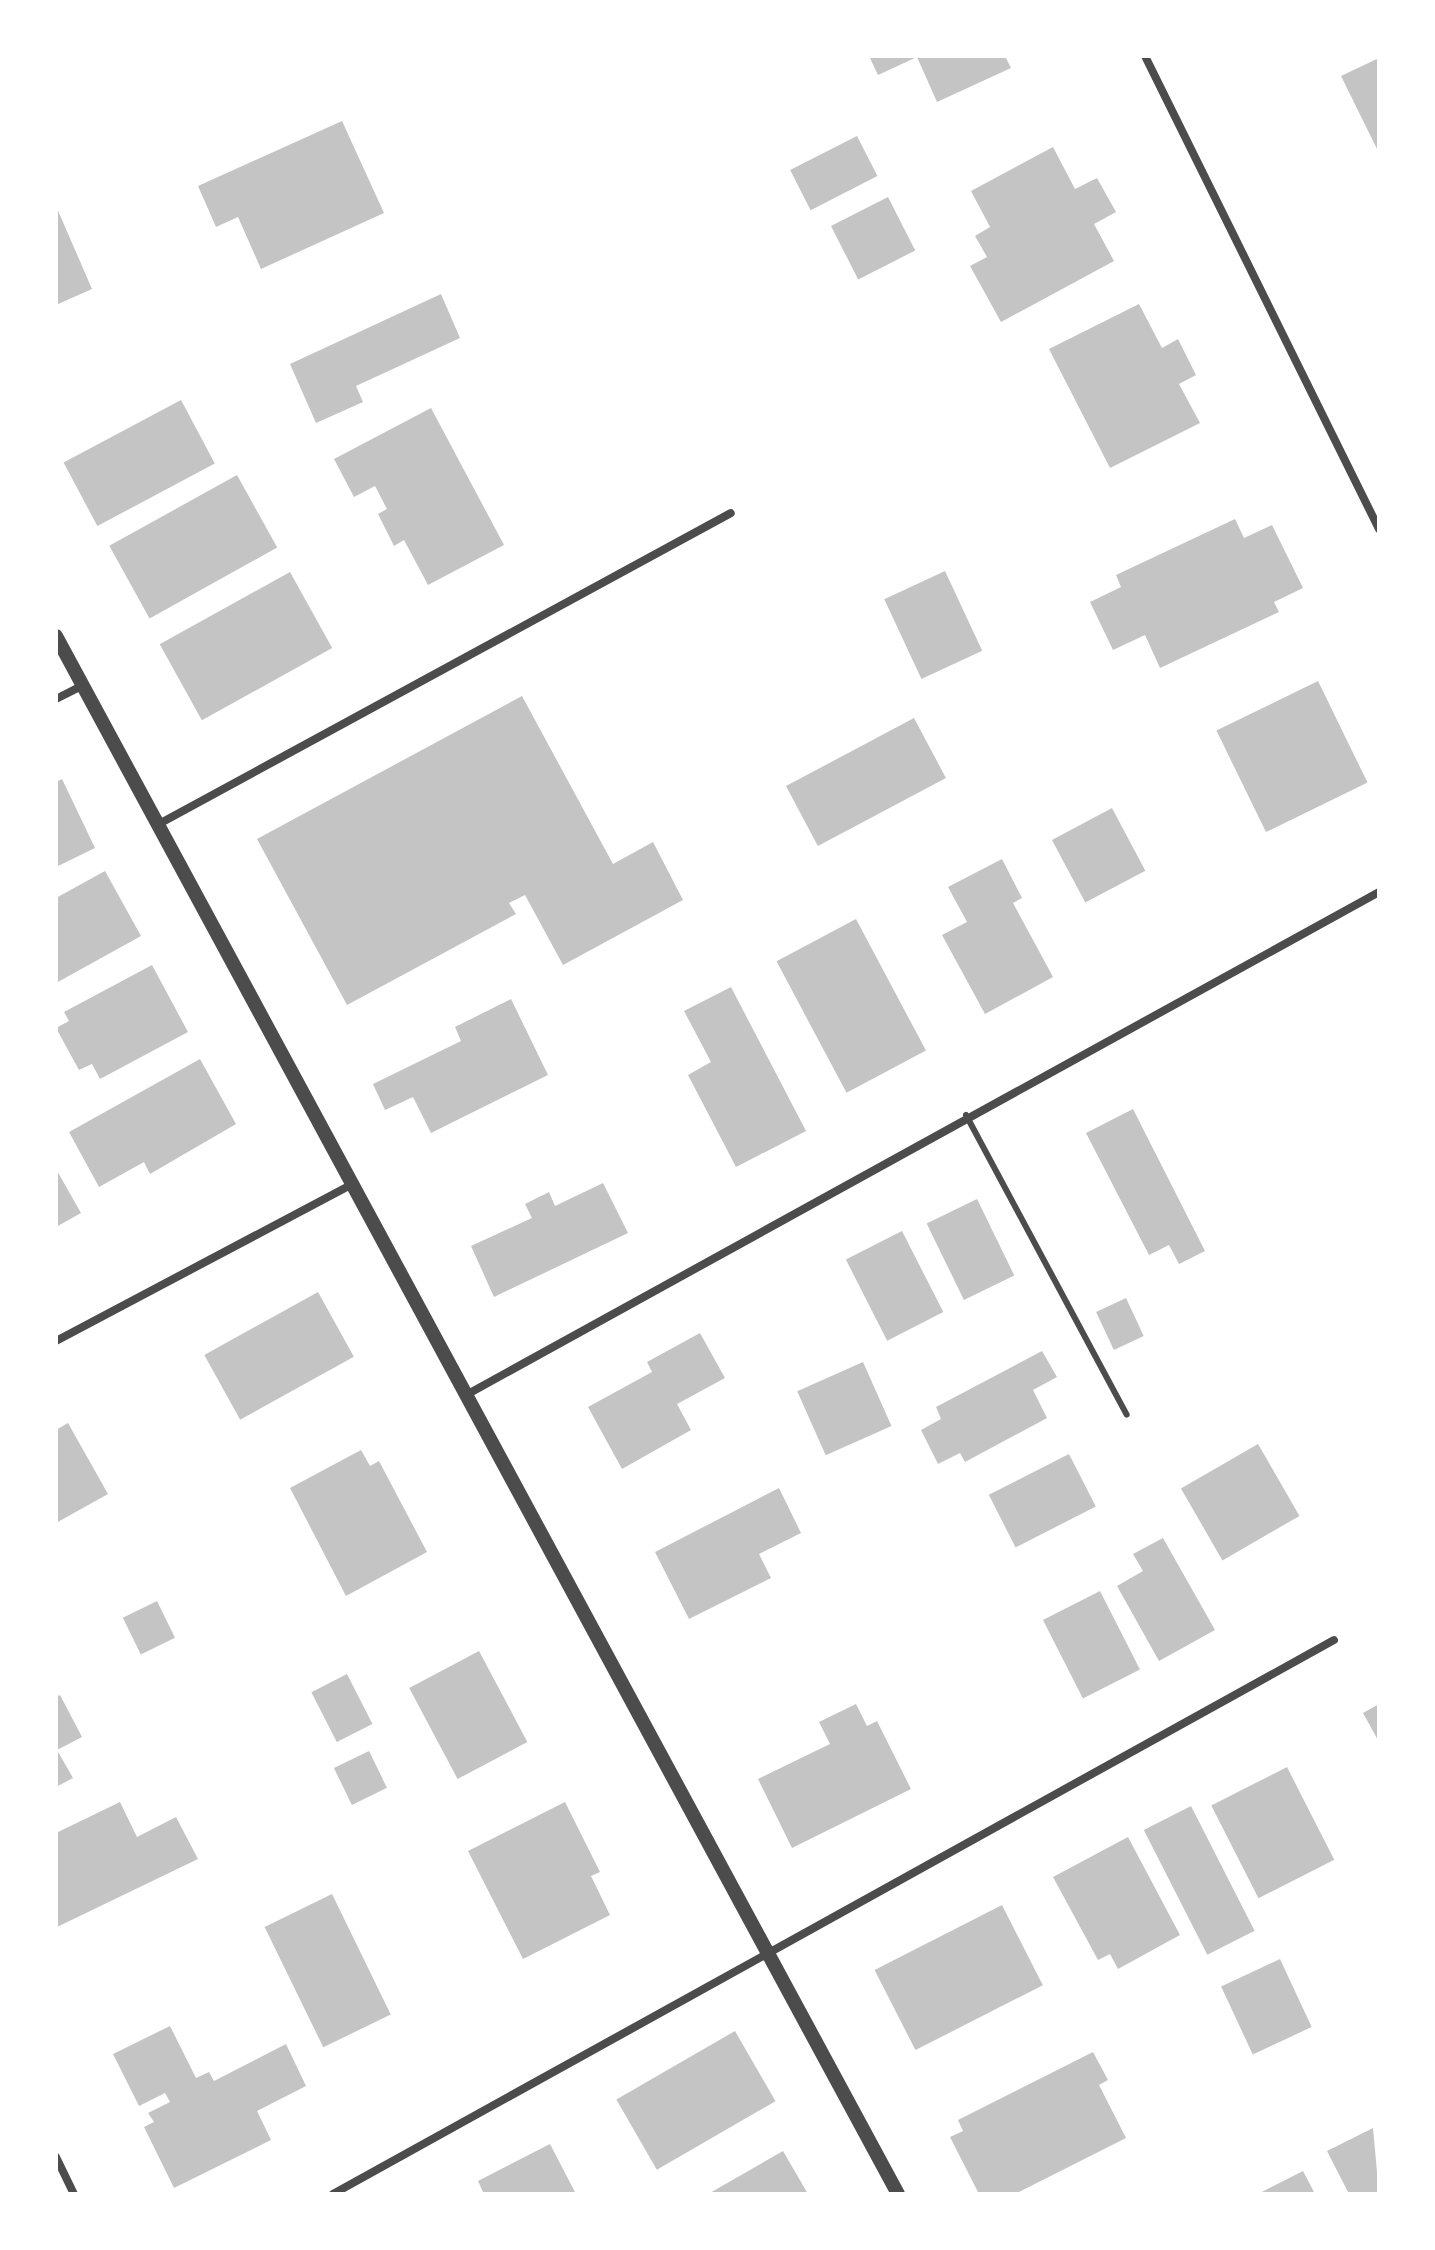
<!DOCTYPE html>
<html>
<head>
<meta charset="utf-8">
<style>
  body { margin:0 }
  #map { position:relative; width:1435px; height:2250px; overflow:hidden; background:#fff; font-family:"Crimson Pro",serif }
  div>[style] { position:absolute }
  .building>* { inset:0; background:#c4c4c4; transform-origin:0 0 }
  .service>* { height:6px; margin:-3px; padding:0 3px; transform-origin:3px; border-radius:3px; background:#4c4c4c }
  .minor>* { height:8px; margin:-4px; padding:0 4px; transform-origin:4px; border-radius:4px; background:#4c4c4c }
  .tertiary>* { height:14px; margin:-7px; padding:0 7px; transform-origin:7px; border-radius:7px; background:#4c4c4c }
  span { translate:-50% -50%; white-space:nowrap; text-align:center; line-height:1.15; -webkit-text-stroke:8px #fff; paint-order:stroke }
  .frame { position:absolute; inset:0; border:58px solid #fff; pointer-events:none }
</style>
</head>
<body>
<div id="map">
  <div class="building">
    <div style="clip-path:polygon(869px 56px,1005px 56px,1011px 68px,937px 102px,917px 57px,878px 75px)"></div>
    <div style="clip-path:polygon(1379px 58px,1379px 153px,1341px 76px)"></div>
    <div style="clip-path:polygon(342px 121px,384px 213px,261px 269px,238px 217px,216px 227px,198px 186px)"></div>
    <div style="left:857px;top:136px;width:45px;height:75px;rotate:63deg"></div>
    <div style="clip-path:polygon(1053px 147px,1075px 189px,1097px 178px,1116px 212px,1094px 224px,1114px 261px,1001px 322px,970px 266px,987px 257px,975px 236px,990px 227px,971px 191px)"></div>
    <div style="left:888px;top:197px;width:60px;height:64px;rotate:63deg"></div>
    <div style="clip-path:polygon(56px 206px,92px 289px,56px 305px)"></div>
    <div style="clip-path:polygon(441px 294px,460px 338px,356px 386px,363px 402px,316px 423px,290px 364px)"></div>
    <div style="clip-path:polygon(1139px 304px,1162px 348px,1178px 339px,1196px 375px,1179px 384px,1200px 423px,1110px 468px,1049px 349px)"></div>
    <div style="left:181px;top:400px;width:72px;height:133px;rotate:62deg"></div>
    <div style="clip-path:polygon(431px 408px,504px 545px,428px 585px,404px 540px,394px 546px,378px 514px,387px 509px,375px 486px,354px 497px,334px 459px)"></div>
    <div style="left:237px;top:475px;width:83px;height:146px;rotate:61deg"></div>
    <div style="clip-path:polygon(1235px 519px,1244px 538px,1272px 525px,1303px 588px,1274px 602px,1279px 612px,1160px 668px,1145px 635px,1113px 650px,1090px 602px,1121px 587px,1116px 575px)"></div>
    <div style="left:945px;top:571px;width:88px;height:67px;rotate:65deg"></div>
    <div style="left:290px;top:572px;width:87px;height:149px;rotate:61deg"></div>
    <div style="left:1318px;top:681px;width:113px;height:113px;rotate:64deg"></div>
    <div style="clip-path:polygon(522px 696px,613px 864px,653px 842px,683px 900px,563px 965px,525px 895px,509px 903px,516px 914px,347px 1005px,257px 839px)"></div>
    <div style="left:914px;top:718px;width:68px;height:145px;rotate:62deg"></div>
    <div style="clip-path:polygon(62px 779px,95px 848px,56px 867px,56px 782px)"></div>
    <div style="left:1112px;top:808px;width:71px;height:68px;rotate:62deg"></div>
    <div style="clip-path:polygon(1002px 859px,1022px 898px,1013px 903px,1053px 977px,985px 1014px,942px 935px,967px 922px,948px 887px)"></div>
    <div style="clip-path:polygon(105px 871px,141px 936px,56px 983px,56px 898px)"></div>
    <div style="left:856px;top:919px;width:149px;height:90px;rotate:62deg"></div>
    <div style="clip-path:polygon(152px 965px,188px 1032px,100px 1079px,92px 1064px,79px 1070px,56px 1028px,69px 1021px,64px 1012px)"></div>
    <div style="clip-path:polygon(731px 987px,806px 1131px,736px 1167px,688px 1075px,711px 1062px,684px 1011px)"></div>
    <div style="clip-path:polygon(511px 999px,548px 1075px,431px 1133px,413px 1097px,385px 1110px,373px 1084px,461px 1041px,455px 1027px)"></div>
    <div style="clip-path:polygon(200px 1059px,236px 1124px,150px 1174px,144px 1162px,99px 1187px,69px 1132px)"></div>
    <div style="clip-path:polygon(1133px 1109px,1205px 1251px,1179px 1264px,1169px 1245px,1149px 1255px,1086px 1133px)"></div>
    <div style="clip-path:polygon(56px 1169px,81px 1213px,56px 1227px)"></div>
    <div style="clip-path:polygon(603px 1183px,628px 1233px,494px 1297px,471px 1246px,532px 1218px,525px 1204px,549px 1192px,555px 1206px)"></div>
    <div style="left:977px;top:1199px;width:85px;height:56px;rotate:64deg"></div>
    <div style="left:902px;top:1231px;width:91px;height:63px;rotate:63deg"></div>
    <div style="left:318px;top:1292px;width:74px;height:130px;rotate:61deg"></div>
    <div style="left:1126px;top:1298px;width:42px;height:33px;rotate:65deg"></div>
    <div style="clip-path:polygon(700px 1333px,725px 1378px,677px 1404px,691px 1430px,622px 1469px,588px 1407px,652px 1372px,647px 1362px)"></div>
    <div style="clip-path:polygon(1042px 1351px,1057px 1377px,1033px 1390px,1047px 1418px,965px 1462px,960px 1453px,938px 1464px,921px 1430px,941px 1419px,936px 1407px)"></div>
    <div style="left:863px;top:1362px;width:70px;height:72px;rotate:66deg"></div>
    <div style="clip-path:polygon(68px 1423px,108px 1494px,56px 1523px,56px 1430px)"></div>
    <div style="left:1258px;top:1444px;width:83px;height:89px;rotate:60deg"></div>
    <div style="clip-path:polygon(361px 1450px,370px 1466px,379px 1461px,427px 1552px,346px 1596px,290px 1488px)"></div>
    <div style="left:1069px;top:1454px;width:59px;height:90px;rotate:63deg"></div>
    <div style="clip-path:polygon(779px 1488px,801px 1533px,759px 1554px,771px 1578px,689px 1619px,655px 1552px)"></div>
    <div style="clip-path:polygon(1163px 1538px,1215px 1630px,1159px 1661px,1117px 1586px,1143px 1571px,1133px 1554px)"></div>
    <div style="left:1100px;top:1591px;width:88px;height:64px;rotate:63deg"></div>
    <div style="left:157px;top:1601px;width:41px;height:38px;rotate:64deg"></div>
    <div style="left:479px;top:1651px;width:103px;height:79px;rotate:62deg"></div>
    <div style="left:347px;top:1674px;width:56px;height:40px;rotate:63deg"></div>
    <div style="clip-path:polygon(60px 1695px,82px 1737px,57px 1750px,73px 1778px,56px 1787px,56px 1697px)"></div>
    <div style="clip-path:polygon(856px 1704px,867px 1726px,877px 1721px,911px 1789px,792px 1848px,758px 1779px,830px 1744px,819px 1722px)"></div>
    <div style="clip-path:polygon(1379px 1704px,1379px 1742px,1363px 1713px)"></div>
    <div style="left:369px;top:1751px;width:41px;height:39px;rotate:64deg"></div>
    <div style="left:1287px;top:1767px;width:104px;height:85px;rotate:63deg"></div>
    <div style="clip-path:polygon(120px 1802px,137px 1837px,176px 1817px,198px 1859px,57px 1927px,56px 1833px)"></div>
    <div style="clip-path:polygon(565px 1802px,600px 1872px,591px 1876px,610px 1915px,523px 1959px,468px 1851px)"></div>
    <div style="left:1191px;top:1806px;width:140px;height:53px;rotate:63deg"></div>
    <div style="clip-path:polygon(1128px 1837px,1180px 1935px,1118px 1969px,1110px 1954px,1098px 1960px,1053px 1877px)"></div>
    <div style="left:332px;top:1894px;width:134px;height:75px;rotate:64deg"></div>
    <div style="left:1002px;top:1905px;width:90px;height:143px;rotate:63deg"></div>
    <div style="left:1280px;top:1959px;width:75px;height:65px;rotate:65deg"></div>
    <div style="clip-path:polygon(170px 2026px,196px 2078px,209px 2072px,214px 2081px,286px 2044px,306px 2086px,257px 2111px,271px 2140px,174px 2188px,144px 2127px,154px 2122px,148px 2113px,170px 2102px,165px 2093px,139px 2106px,113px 2054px)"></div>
    <div style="left:735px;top:2031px;width:81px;height:137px;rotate:60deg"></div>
    <div style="clip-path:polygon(1093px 2052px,1108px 2080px,1099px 2085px,1126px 2138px,1015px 2194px,979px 2194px,950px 2137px,963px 2131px,958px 2120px)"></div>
    <div style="clip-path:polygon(1373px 2128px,1379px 2194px,1349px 2194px,1327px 2151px)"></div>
    <div style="clip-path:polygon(550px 2144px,576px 2194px,484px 2194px,478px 2181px)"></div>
    <div style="clip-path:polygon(783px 2151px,808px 2194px,708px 2194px)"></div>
    <div style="clip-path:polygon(1303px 2171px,1315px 2194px,1258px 2194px)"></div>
  </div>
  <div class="service">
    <div style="left:966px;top:1115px;width:340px;rotate:61.8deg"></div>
  </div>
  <div class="minor">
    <div style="left:1145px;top:56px;width:528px;rotate:63.68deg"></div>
    <div style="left:56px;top:699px;width:30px;rotate:-27deg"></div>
    <div style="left:157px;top:825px;width:653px;rotate:-28.53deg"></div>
    <div style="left:56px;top:1341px;width:334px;rotate:-27.9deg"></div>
    <div style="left:466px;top:1395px;width:1042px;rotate:-28.85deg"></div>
    <div style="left:56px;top:2157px;width:41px;rotate:64.1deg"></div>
    <div style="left:333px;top:2194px;width:1144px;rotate:-28.96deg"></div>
  </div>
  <div class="tertiary">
    <div style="left:56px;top:636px;width:1771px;rotate:61.61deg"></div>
  </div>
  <div class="frame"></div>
</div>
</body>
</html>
